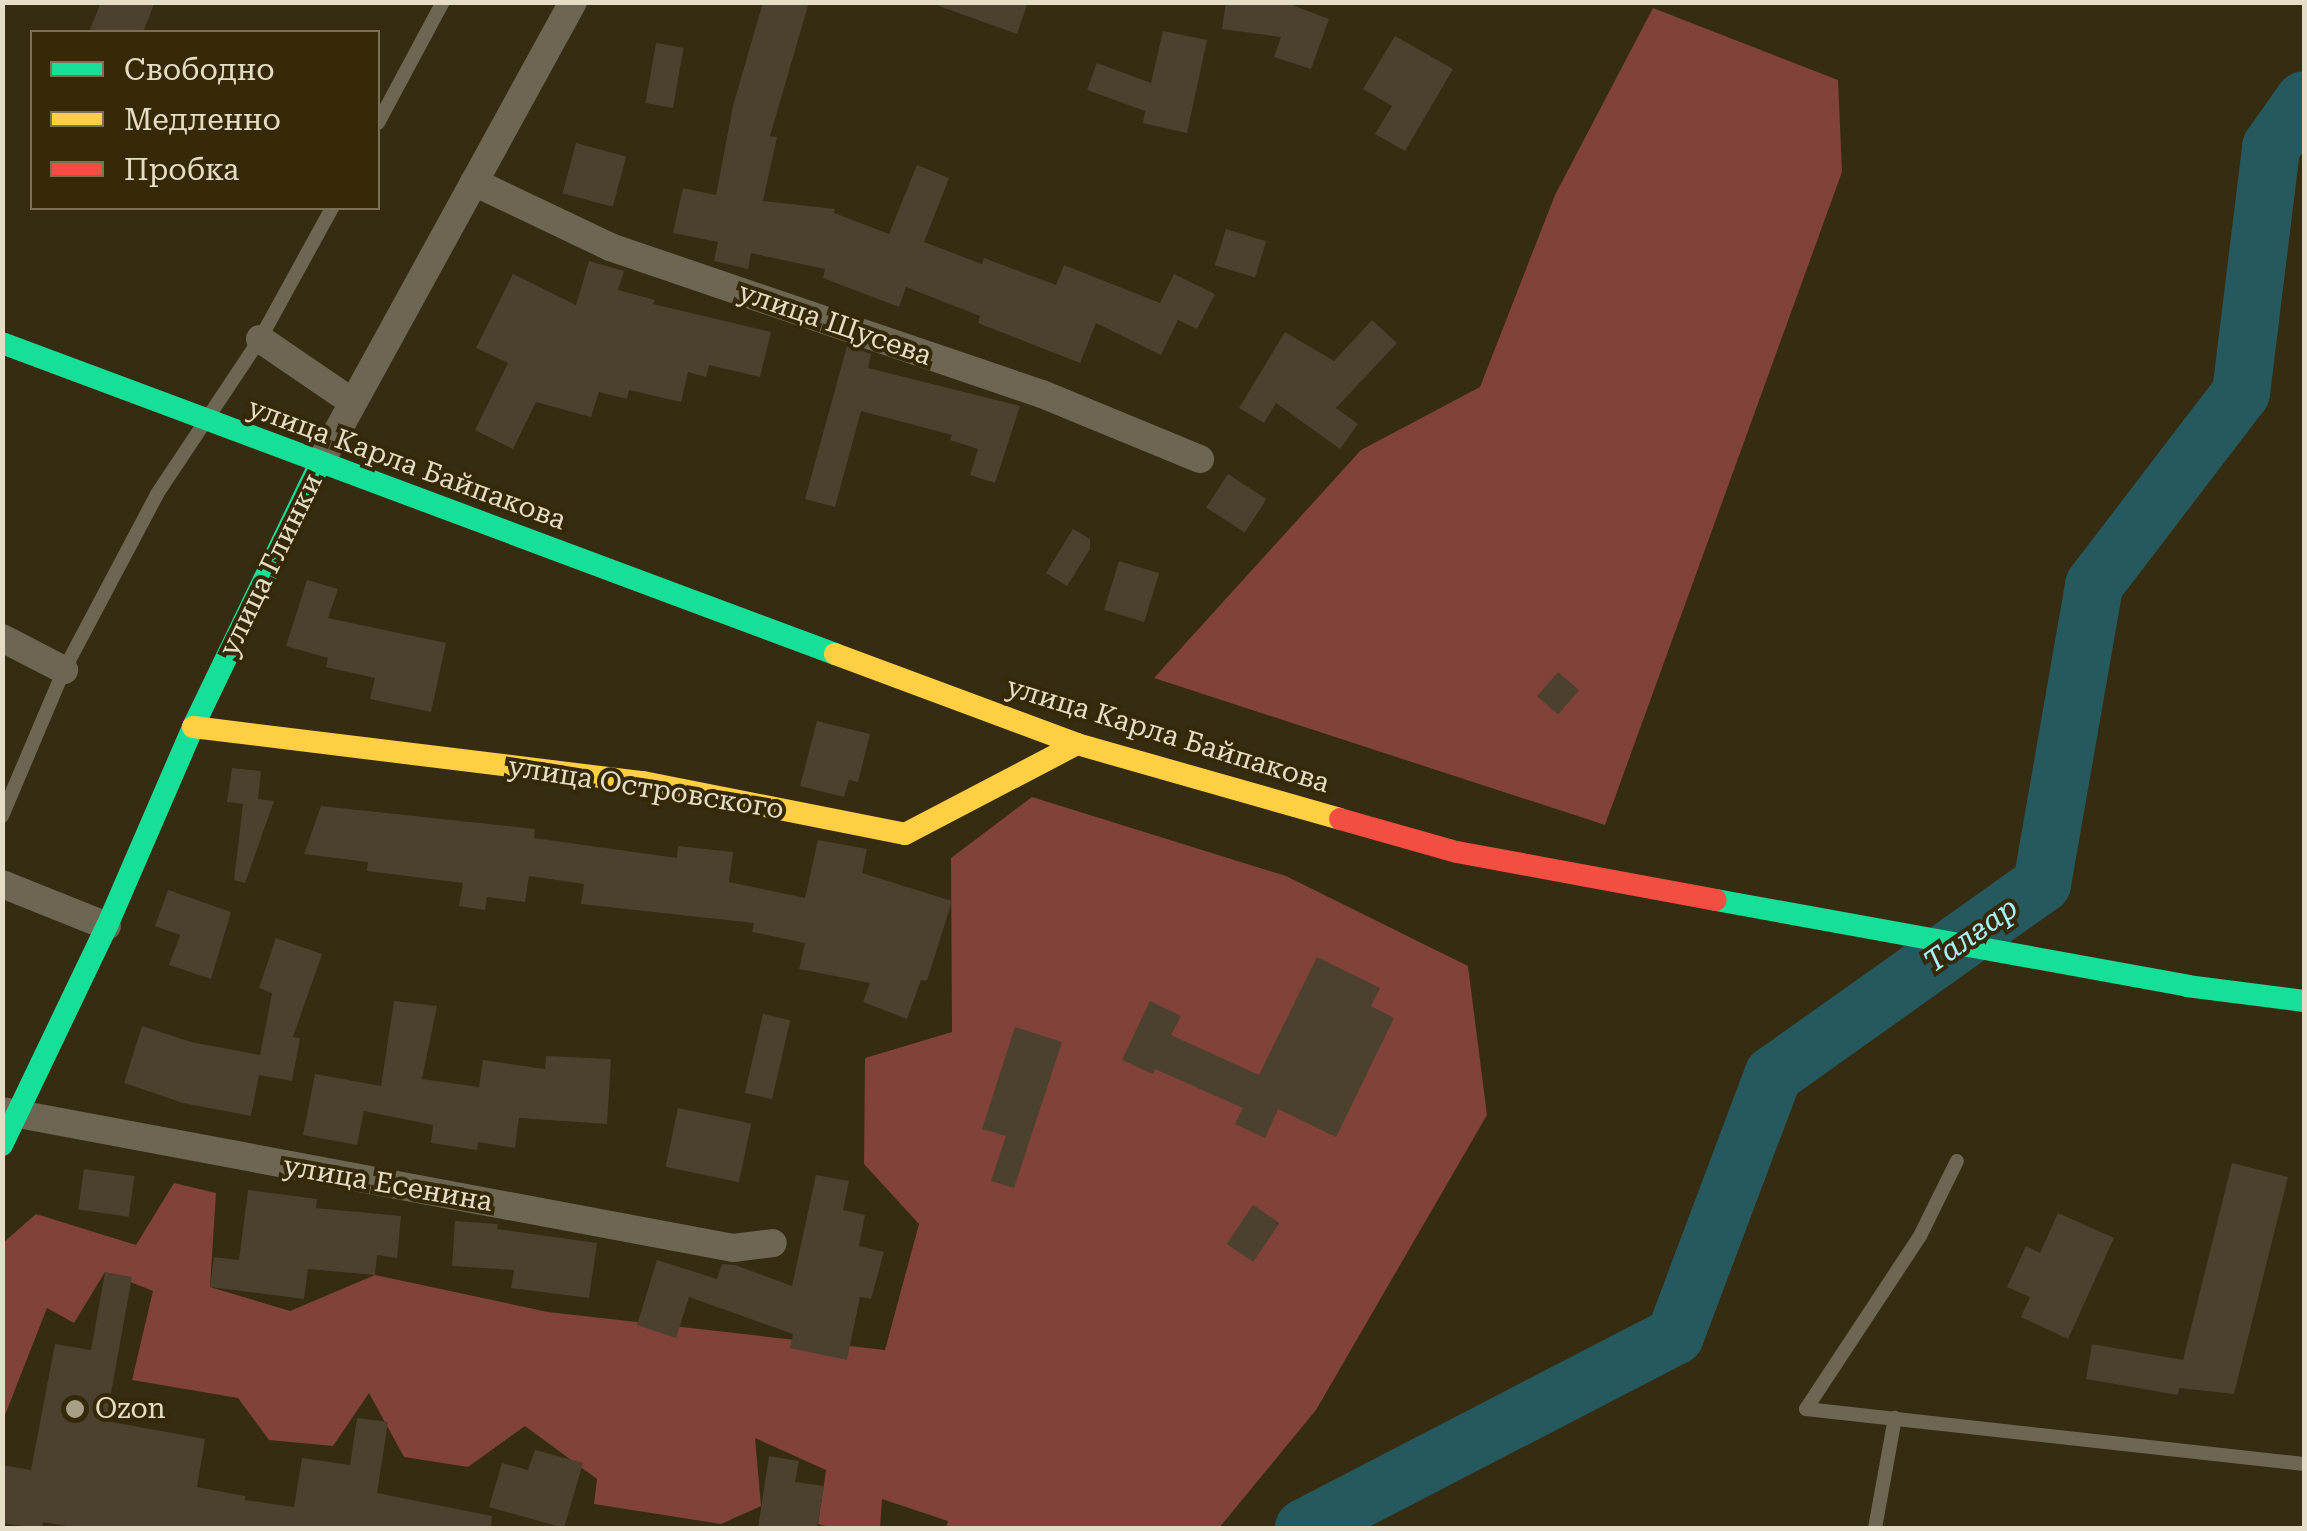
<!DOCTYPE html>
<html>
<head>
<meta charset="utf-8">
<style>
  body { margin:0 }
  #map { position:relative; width:2307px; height:1531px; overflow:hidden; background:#352c12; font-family:"Roboto Serif",serif }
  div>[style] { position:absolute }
  .green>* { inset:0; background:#814239 }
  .river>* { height:58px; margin:-29px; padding:0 29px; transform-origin:29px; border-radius:29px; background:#26595d }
  .building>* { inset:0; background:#4b412e; transform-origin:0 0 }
  .lane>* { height:14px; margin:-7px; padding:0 7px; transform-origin:7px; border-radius:7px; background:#6c6653 }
  .street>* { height:28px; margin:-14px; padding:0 14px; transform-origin:14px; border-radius:14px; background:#6c6653 }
  .fast>* { height:22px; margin:-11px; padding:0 11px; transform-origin:11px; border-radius:11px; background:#16e098 }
  .slow>* { height:22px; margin:-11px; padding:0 11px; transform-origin:11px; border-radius:11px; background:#ffcf43 }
  .jam>* { height:22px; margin:-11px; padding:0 11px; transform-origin:11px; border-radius:11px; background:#f24e42 }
  .dots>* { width:28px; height:28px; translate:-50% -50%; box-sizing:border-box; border:5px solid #362908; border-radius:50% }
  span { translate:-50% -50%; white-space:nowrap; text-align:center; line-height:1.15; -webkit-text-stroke:8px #362908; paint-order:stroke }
  .street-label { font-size:28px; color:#e6ddc6 }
  .poi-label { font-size:28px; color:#e6ddc6 }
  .left { translate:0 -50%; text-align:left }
  .water-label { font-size:30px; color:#a6f4ff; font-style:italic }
  .frame { position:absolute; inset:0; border:5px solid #e6ddc6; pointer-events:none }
  .legend { position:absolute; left:30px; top:30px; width:350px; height:180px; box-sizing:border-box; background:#362908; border:2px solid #7c7154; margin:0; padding:12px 18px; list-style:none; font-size:30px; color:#e6ddc6 }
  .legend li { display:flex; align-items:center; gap:20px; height:50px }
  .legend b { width:50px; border:2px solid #7c7154 }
</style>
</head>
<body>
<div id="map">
  <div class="green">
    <div style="clip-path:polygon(1653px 8px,1838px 80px,1842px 172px,1605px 825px,1154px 678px,1361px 450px,1480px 387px,1555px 195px)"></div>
    <div style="clip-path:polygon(1032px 797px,1286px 876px,1468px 966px,1487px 1115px,1316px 1410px,1219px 1528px,946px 1528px,948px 1521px,882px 1499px,880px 1528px,833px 1528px,818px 1524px,826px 1470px,755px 1438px,761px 1506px,721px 1524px,594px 1504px,597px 1479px,525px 1426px,468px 1467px,404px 1457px,369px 1393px,333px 1446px,269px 1440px,238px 1398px,132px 1380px,153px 1291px,105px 1272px,74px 1323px,47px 1308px,3px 1420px,3px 1243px,36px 1214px,136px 1245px,174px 1183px,216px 1193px,210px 1287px,290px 1311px,375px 1275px,548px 1312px,885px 1350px,919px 1224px,864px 1164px,865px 1058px,952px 1032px,951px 858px)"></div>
  </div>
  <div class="river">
    <div style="left:1304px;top:1528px;width:418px;rotate:-27.4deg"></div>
    <div style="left:1675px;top:1336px;width:279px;rotate:-69.4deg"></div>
    <div style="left:1773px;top:1075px;width:330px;rotate:-35.4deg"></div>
    <div style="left:2042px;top:884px;width:303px;rotate:-80.1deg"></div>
    <div style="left:2094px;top:585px;width:242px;rotate:-52.6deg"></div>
    <div style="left:2241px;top:393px;width:248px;rotate:-83deg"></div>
    <div style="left:2271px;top:147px;width:57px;rotate:-54.9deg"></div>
  </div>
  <div class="building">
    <div style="clip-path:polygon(101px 2px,155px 2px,143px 32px,89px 32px)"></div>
    <div style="clip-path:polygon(763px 2px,809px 2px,770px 136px,777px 137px,763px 201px,835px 209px,834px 213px,889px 234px,917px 165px,949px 178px,924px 242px,982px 264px,984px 258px,1056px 285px,1064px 265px,1160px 303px,1174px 274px,1215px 294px,1197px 329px,1178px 320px,1161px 355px,1096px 323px,1080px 363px,978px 323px,980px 316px,906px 287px,899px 307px,823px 278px,825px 269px,751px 253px,748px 269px,714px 261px,718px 242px,673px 233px,683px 188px,716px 195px,733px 106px)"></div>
    <div style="clip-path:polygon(940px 2px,1028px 2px,1017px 34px,939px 6px)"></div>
    <div style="clip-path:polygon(1226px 2px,1284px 2px,1329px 19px,1311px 69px,1274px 57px,1281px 37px,1222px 29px)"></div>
    <div style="clip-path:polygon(1163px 31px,1207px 40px,1187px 133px,1143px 123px,1145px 111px,1087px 90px,1097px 63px,1151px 83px)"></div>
    <div style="clip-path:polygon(1395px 36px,1453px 69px,1405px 151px,1375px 134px,1392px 106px,1363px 89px)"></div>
    <div style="left:656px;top:43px;width:28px;height:61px;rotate:10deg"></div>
    <div style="left:576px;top:143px;width:52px;height:52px;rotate:15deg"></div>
    <div style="left:1226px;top:229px;width:42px;height:38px;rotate:17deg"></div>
    <div style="clip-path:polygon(589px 261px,624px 271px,618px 290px,655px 300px,653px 304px,771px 332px,760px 377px,709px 365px,706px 377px,688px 372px,681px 402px,629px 390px,627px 399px,599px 392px,591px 417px,536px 402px,513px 449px,475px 430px,508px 363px,476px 348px,513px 274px,576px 305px)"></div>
    <div style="clip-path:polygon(1372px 320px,1397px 343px,1336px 408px,1358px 424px,1340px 449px,1276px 403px,1264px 423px,1239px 408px,1285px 332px,1334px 361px)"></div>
    <div style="clip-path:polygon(847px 346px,871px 354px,868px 368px,1020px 406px,995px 483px,970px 475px,978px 449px,950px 440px,952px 435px,861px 411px,835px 507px,805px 499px)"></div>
    <div style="left:1228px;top:474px;width:46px;height:40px;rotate:33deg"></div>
    <div style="clip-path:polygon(1073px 529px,1090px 539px,1090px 549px,1067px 586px,1046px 573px)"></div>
    <div style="left:1119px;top:561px;width:42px;height:51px;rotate:17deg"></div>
    <div style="clip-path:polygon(307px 580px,338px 589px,328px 618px,446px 643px,431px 712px,370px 699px,375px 678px,326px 667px,328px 658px,286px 646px)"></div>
    <div style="left:1558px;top:672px;width:28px;height:32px;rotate:41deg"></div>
    <div style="clip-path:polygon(817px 721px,870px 734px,858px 782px,849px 780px,844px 797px,800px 786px)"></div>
    <div style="clip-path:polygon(232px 768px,261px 771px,258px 799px,274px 801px,245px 883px,234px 880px,243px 804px,227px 802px)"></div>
    <div style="clip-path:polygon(321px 806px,535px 829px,534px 838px,677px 858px,678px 846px,733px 852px,729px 882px,805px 898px,818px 840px,867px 849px,862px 873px,952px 901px,927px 981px,921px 980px,907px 1019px,863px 1002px,870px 983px,799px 969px,805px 943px,752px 932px,754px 923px,581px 904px,584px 884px,529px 876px,525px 902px,487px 897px,485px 910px,459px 906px,463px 883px,367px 871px,368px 862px,304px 854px)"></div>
    <div style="clip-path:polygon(168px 890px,231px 912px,211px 979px,169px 965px,180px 935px,155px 926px)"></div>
    <div style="clip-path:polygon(276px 938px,322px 954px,293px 1037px,300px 1038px,292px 1081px,259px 1075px,251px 1116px,183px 1103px,124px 1083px,142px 1026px,191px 1042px,260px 1055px,272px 993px,259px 988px)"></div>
    <div style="clip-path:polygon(1317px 957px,1380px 988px,1371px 1006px,1394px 1018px,1336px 1137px,1278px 1109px,1265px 1138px,1235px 1124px,1243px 1108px,1155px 1069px,1153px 1074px,1122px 1060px,1150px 1001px,1181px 1016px,1171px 1035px,1259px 1075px)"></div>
    <div style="clip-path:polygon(394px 1001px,437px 1006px,422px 1079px,479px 1087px,483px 1060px,545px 1069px,546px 1056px,611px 1059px,607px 1124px,519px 1118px,515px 1148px,478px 1142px,477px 1150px,431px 1143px,433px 1125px,364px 1111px,357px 1145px,303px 1135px,315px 1074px,381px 1086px)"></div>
    <div style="left:763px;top:1014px;width:28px;height:81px;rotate:13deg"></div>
    <div style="clip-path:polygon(1015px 1027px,1062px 1042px,1014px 1188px,991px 1181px,1006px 1136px,982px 1129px)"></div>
    <div style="left:678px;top:1108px;width:75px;height:60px;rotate:12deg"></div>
    <div style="clip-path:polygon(2232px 1163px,2288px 1177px,2234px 1394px,2179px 1388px,2178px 1395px,2086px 1379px,2092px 1344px,2183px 1360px)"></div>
    <div style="left:84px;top:1169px;width:51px;height:41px;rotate:8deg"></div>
    <div style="clip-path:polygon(816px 1175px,849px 1181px,843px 1210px,865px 1215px,859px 1246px,884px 1252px,871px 1299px,860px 1297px,847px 1360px,790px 1348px,793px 1334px,689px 1297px,676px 1338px,637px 1325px,657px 1260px,717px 1279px,722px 1264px,735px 1265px,792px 1286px)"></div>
    <div style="clip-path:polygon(248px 1190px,317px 1199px,316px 1208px,401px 1216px,397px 1258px,377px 1255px,375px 1275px,308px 1269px,304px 1299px,210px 1287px,214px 1257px,239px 1260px)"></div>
    <div style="left:1253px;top:1205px;width:32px;height:47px;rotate:34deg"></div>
    <div style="clip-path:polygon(2058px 1213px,2114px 1238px,2068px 1339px,2021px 1317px,2030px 1297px,2007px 1287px,2026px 1246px,2040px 1253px)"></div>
    <div style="clip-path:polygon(455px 1221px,498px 1224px,497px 1229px,597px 1243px,589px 1298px,511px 1288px,514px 1270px,452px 1266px)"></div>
    <div style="clip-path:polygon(105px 1272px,132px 1277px,106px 1421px,205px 1439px,197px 1487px,245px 1496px,245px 1500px,294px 1507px,302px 1458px,350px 1465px,357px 1418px,388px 1422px,377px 1493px,492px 1516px,491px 1528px,78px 1528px,43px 1522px,42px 1528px,34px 1528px,2px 1523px,2px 1465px,31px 1470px,55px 1344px,91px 1350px)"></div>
    <div style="clip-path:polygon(535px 1450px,583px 1463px,564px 1528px,489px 1507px,502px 1463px,528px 1470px)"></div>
    <div style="clip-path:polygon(769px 1456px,799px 1461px,795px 1482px,824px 1486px,817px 1528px,758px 1528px)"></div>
  </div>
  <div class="lane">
    <div style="left:378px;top:123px;width:137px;rotate:-61.8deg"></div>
    <div style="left:2px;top:816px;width:159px;rotate:-67deg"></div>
    <div style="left:64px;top:670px;width:199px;rotate:-62.1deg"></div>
    <div style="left:157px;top:494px;width:186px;rotate:-56.4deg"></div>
    <div style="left:260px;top:339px;width:149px;rotate:-61.2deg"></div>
    <div style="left:1957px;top:1161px;width:84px;rotate:116.3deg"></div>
    <div style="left:1920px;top:1236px;width:207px;rotate:123.4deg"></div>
    <div style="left:1806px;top:1409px;width:501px;rotate:6.3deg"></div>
    <div style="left:1875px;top:1528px;width:112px;rotate:-79.7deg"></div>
  </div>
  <div class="street">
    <div style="left:474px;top:182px;width:151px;rotate:25.5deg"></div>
    <div style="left:610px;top:247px;width:456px;rotate:18.8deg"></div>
    <div style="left:1042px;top:394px;width:171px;rotate:22.4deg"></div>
    <div style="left:260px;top:339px;width:110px;rotate:34.3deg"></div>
    <div style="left:320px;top:463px;width:526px;rotate:-61.24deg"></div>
    <div style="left:2px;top:638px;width:70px;rotate:27.3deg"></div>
    <div style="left:2px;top:884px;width:113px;rotate:21.8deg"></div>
    <div style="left:2px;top:1111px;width:744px;rotate:10.61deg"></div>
    <div style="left:733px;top:1248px;width:40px;rotate:-7.1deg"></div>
  </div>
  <div class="fast">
    <div style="left:2px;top:343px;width:889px;rotate:20.47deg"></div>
    <div style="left:1716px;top:900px;width:479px;rotate:10.3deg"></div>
    <div style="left:2187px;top:986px;width:118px;rotate:7.3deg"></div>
    <div style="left:2px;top:1145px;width:243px;rotate:-64.4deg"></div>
    <div style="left:107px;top:926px;width:217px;rotate:-66.6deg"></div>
    <div style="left:193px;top:727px;width:293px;rotate:-64.3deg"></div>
  </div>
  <div class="slow">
    <div style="left:835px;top:654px;width:258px;rotate:20.4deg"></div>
    <div style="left:1077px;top:744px;width:273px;rotate:15.9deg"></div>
    <div style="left:193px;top:727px;width:453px;rotate:7deg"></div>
    <div style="left:643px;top:782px;width:267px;rotate:11.2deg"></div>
    <div style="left:905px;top:834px;width:194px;rotate:-27.6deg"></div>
  </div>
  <div class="jam">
    <div style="left:1340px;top:819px;width:122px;rotate:15.8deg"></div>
    <div style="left:1457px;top:852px;width:263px;rotate:10.5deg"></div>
  </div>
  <div class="dots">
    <div style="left:75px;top:1409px;background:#a89f87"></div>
  </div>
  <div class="street-label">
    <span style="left:835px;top:324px;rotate:19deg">улица Щусева</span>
    <span style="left:407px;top:464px;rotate:20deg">улица Карла Байпакова</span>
    <span style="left:271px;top:565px;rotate:-64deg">улица Глинки</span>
    <span style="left:1168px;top:735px;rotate:17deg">улица Карла Байпакова</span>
    <span style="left:646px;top:788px;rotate:9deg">улица Островского</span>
    <span style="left:388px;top:1184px;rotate:10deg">улица Есенина</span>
  </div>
  <div class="poi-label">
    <span class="left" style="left:95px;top:1409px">Ozon</span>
  </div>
  <div class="water-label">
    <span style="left:1971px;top:935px;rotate:-35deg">Талғар</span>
  </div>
  <div class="frame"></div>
  <ul class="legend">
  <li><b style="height:12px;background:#16e098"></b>Свободно</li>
  <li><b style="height:12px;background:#ffcf43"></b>Медленно</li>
  <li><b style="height:12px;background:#f24e42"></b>Пробка</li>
  </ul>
</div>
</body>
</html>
